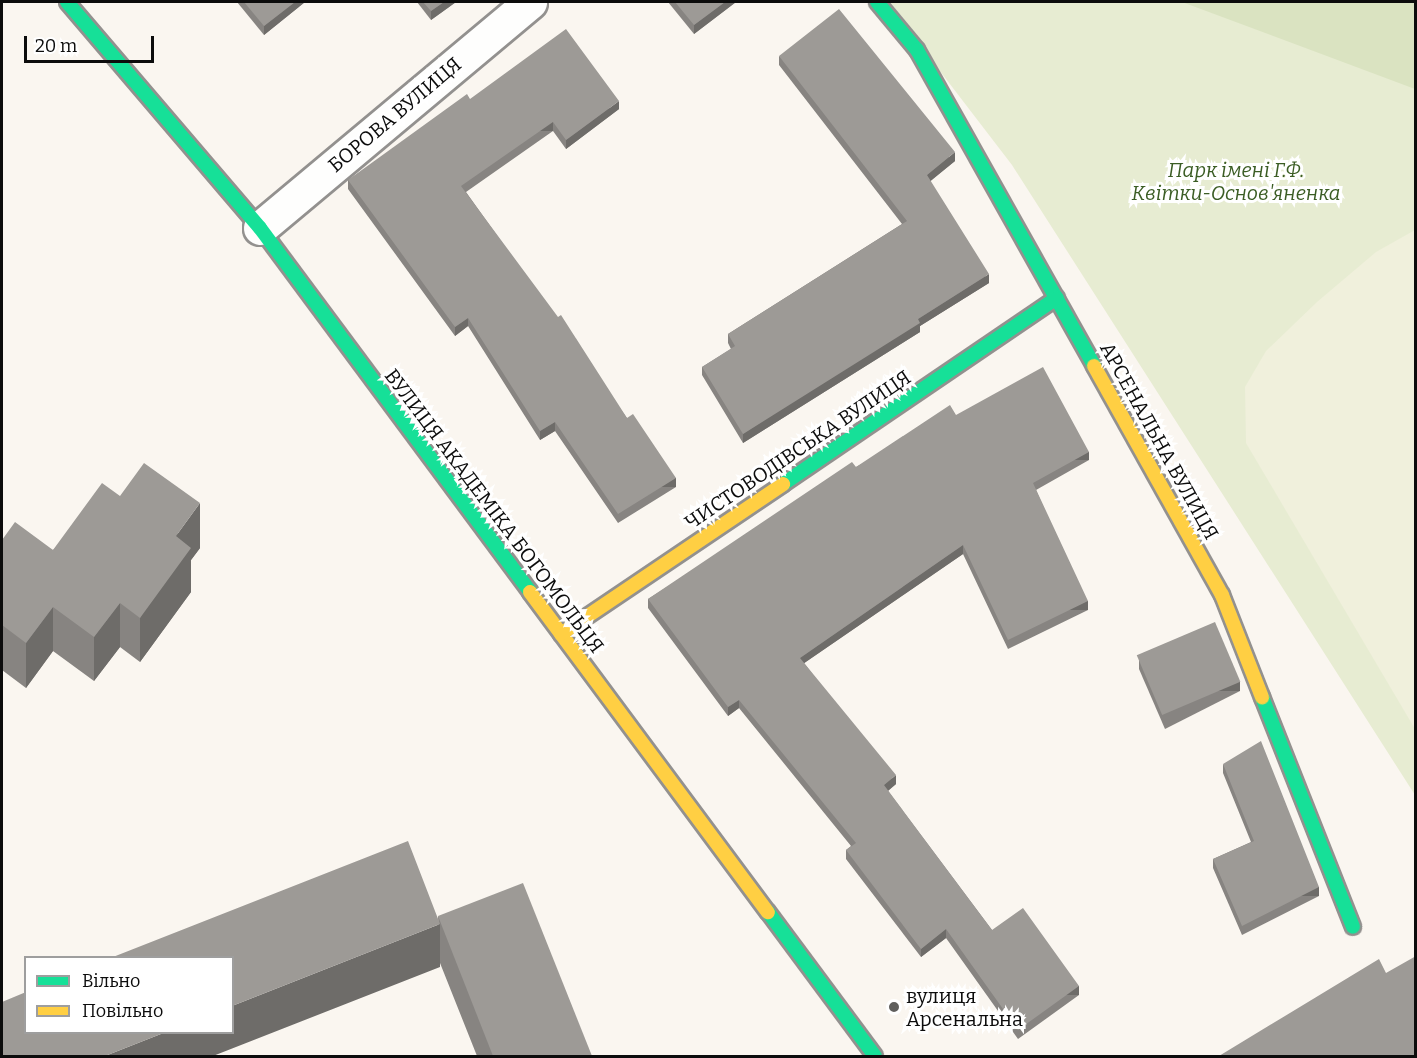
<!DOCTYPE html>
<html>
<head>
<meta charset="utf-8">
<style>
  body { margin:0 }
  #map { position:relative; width:1417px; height:1058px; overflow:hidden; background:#faf6f0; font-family:Bitter,serif }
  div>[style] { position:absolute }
  .green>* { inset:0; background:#e7ecd2 }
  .forest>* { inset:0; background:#dae3c1 }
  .pitch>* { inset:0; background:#f0f0dc }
  .roads { filter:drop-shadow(2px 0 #93918f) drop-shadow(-2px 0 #93918f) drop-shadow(0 2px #93918f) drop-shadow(0 -2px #93918f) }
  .street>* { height:33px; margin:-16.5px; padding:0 16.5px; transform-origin:16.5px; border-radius:16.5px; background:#fefefd }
  .fast>* { height:14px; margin:-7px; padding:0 7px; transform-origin:7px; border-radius:7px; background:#16e098 }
  .slow>* { height:14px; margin:-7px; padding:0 7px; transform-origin:7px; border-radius:7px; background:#ffcf43 }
  .wall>* { inset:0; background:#878481 }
  .shaded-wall>* { inset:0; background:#6e6c69; transform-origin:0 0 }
  .building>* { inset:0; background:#9d9a96; transform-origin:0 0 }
  .dots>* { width:16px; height:16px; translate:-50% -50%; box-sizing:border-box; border:3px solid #fff; border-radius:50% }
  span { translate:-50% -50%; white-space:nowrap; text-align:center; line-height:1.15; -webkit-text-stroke:6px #fff; paint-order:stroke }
  .street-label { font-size:20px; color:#0c0c0c }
  .park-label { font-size:20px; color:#3b5d24; font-style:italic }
  .poi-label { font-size:20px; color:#0c0c0c }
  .left { translate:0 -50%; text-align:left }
  .frame { position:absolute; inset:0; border:3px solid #0c0c0c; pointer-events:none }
  .legend { position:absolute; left:24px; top:956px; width:210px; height:78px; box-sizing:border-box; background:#fff; border:2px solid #9e9e9e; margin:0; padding:8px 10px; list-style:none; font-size:18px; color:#0c0c0c }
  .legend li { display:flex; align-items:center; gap:12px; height:30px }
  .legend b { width:30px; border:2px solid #9e9e9e }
  .scale { position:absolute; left:24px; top:36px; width:130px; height:27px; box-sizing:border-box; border:3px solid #0c0c0c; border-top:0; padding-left:8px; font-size:18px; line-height:21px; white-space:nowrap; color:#0c0c0c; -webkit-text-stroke:4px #fff; paint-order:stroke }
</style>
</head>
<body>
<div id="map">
  <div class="green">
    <div style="clip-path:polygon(887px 2px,1415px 2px,1415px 795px,1012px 165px)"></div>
  </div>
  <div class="forest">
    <div style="clip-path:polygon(1182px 2px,1415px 2px,1415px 89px)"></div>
  </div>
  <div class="pitch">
    <div style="clip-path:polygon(1415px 230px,1415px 729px,1246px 443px,1245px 387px,1266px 351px,1317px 302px,1376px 252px)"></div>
  </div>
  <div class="roads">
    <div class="street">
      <div style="left:260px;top:228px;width:352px;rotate:-39.9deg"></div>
    </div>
    <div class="fast">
      <div style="left:67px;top:2px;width:297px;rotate:49.5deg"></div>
      <div style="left:260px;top:228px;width:453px;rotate:53.4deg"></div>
      <div style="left:877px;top:2px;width:62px;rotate:50.2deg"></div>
      <div style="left:917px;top:50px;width:362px;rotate:60.7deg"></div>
      <div style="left:783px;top:484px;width:331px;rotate:-34.2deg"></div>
      <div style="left:1262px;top:697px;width:247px;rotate:68.4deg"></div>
      <div style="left:768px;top:912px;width:179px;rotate:53.4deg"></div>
    </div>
    <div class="slow">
      <div style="left:1094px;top:366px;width:262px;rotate:60.8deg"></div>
      <div style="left:1222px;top:595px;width:110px;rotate:68.6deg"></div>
      <div style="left:530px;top:592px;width:399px;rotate:53.4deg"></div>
      <div style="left:561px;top:634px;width:268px;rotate:-34deg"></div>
    </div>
  </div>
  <div class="wall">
    <div style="clip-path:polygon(237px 2px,305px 2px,264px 35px)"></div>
    <div style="clip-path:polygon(417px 2px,456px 2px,431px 20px)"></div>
    <div style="clip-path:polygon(668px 2px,736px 2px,694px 34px)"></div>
    <div style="clip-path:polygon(779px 56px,955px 161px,930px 181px,989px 283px,920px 326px,920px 332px,743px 443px,702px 375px,702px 367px,731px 349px,728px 343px,728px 334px,902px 224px,779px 65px)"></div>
    <div style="clip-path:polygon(470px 99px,619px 109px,566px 149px,553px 131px,466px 192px,676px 487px,618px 523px,555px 431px,540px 440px,468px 326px,455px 336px,348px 189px,348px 180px)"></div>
    <div style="clip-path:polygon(956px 415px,1089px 460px,1036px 490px,1088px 610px,1008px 649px,963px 554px,804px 663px,896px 784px,888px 791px,992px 930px,1079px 995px,1018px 1039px,946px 938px,921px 957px,846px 859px,846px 850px,851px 846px,739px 708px,728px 716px,648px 608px,648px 599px,856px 467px)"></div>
    <div style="clip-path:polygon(120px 496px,200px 548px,191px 560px,191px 592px,140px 662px,120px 647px,94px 681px,53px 651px,26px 688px,2px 670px,2px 540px,53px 550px)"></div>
    <div style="clip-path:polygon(1139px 660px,1240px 691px,1165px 729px,1139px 669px)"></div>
    <div style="clip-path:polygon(1223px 764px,1319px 896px,1242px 935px,1213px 868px,1213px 859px,1251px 842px,1223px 773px)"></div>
    <div style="clip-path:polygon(438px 916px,592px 1056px,477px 1056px,440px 963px,440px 967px)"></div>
  </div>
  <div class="shaded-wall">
    <div style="clip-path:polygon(295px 2px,305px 2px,264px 35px,264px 26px)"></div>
    <div style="clip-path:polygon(444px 2px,456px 2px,431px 20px,431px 11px)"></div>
    <div style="clip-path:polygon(725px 2px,736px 2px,694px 34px,694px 25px)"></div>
    <div style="clip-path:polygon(619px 101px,619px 109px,566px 149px,566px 140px)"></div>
    <div style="left:553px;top:122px;width:9px;height:112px;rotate:90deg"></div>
    <div style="clip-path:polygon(955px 152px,955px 161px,927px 184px,927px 175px)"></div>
    <div style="clip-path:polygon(989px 274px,989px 283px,920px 326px,920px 332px,743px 443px,743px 434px,918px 319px)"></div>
    <div style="clip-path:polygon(468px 318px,468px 326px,455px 336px,455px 327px)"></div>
    <div style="clip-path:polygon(555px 422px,555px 431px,540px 440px,540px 431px)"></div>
    <div style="left:1089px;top:452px;width:8px;height:64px;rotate:90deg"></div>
    <div style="left:676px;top:478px;width:9px;height:68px;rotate:90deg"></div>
    <div style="clip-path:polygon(200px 503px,200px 548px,191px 560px,191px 592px,140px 662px,140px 618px,176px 536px)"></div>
    <div style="clip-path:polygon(963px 545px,963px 554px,800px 666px,800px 658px)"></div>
    <div style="left:1088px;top:601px;width:9px;height:89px;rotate:90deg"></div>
    <div style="clip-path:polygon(120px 603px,120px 647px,94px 681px,94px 637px)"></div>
    <div style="clip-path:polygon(53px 607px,53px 651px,26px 688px,26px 643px)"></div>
    <div style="left:1240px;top:682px;width:9px;height:84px;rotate:90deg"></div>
    <div style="clip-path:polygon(739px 700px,739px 708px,728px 716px,728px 707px)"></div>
    <div style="clip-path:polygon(896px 775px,896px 784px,884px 794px,884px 785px)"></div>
    <div style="left:1319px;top:887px;width:9px;height:86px;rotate:90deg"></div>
    <div style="clip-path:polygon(440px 924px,440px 967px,213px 1056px,105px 1056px,166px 1032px,232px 1032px,232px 1006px)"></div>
    <div style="clip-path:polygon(946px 929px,946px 938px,921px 957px,921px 949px)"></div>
    <div style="left:1079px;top:986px;width:9px;height:75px;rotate:90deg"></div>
  </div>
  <div class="building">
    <div style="clip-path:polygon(244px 2px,295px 2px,264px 26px)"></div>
    <div style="clip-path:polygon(423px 2px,444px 2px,431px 11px)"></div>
    <div style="clip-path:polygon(675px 2px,725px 2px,694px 25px)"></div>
    <div style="clip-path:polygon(839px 9px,955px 152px,927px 175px,989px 274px,918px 319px,920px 323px,743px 434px,702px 367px,735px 346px,728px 334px,907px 221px,779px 56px)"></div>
    <div style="clip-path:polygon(566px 29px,619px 101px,566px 140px,553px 122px,461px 186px,558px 317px,561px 315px,627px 418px,633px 414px,676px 478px,618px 514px,555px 422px,540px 431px,468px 318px,455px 327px,348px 180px,467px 94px,470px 99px)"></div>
    <div style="clip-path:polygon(1043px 367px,1089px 452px,1033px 483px,1088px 601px,1008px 640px,963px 545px,800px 658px,896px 775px,884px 785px,992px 930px,1023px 908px,1079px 986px,1018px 1030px,946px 929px,921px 949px,846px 850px,856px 843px,739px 700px,728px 707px,648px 599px,852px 462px,856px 467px,950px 405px,956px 415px)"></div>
    <div style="clip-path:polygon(144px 463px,200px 503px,176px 536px,191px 548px,140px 618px,120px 603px,94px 637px,53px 607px,26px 643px,2px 625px,2px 540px,15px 522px,53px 550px,102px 483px,120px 496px)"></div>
    <div style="left:1215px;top:622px;width:65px;height:85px;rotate:67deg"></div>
    <div style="clip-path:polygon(1261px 741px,1319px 887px,1242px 926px,1213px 859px,1254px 841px,1223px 764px)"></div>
    <div style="clip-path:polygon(408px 841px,440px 924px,232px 1006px,232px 957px,113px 957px)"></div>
    <div style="clip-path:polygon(523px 883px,592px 1056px,493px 1056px,438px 916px)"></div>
    <div style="clip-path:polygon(1416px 956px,1416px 1056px,1219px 1056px,1379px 959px,1386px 973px)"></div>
    <div style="clip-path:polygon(26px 992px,26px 1032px,166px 1032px,105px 1056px,2px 1056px,2px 1002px)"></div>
  </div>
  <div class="dots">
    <div style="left:894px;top:1007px;background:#5f5e5c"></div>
  </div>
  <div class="street-label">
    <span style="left:395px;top:115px;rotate:-40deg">БОРОВА ВУЛИЦЯ</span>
    <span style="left:1159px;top:441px;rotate:61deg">АРСЕНАЛЬНА ВУЛИЦЯ</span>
    <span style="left:798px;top:450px;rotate:-34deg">ЧИСТОВОДІВСЬКА ВУЛИЦЯ</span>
    <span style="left:494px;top:511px;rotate:53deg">ВУЛИЦЯ АКАДЕМІКА БОГОМОЛЬЦЯ</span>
  </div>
  <div class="park-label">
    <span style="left:1236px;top:182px">Парк імені Г.Ф.<br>Квітки-Основ'яненка</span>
  </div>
  <div class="poi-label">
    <span class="left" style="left:906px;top:1008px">вулиця<br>Арсенальна</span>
  </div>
  <div class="frame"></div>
  <ul class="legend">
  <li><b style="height:8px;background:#16e098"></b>Вільно</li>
  <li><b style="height:8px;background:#ffcf43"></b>Повільно</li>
  </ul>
  <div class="scale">20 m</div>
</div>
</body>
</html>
